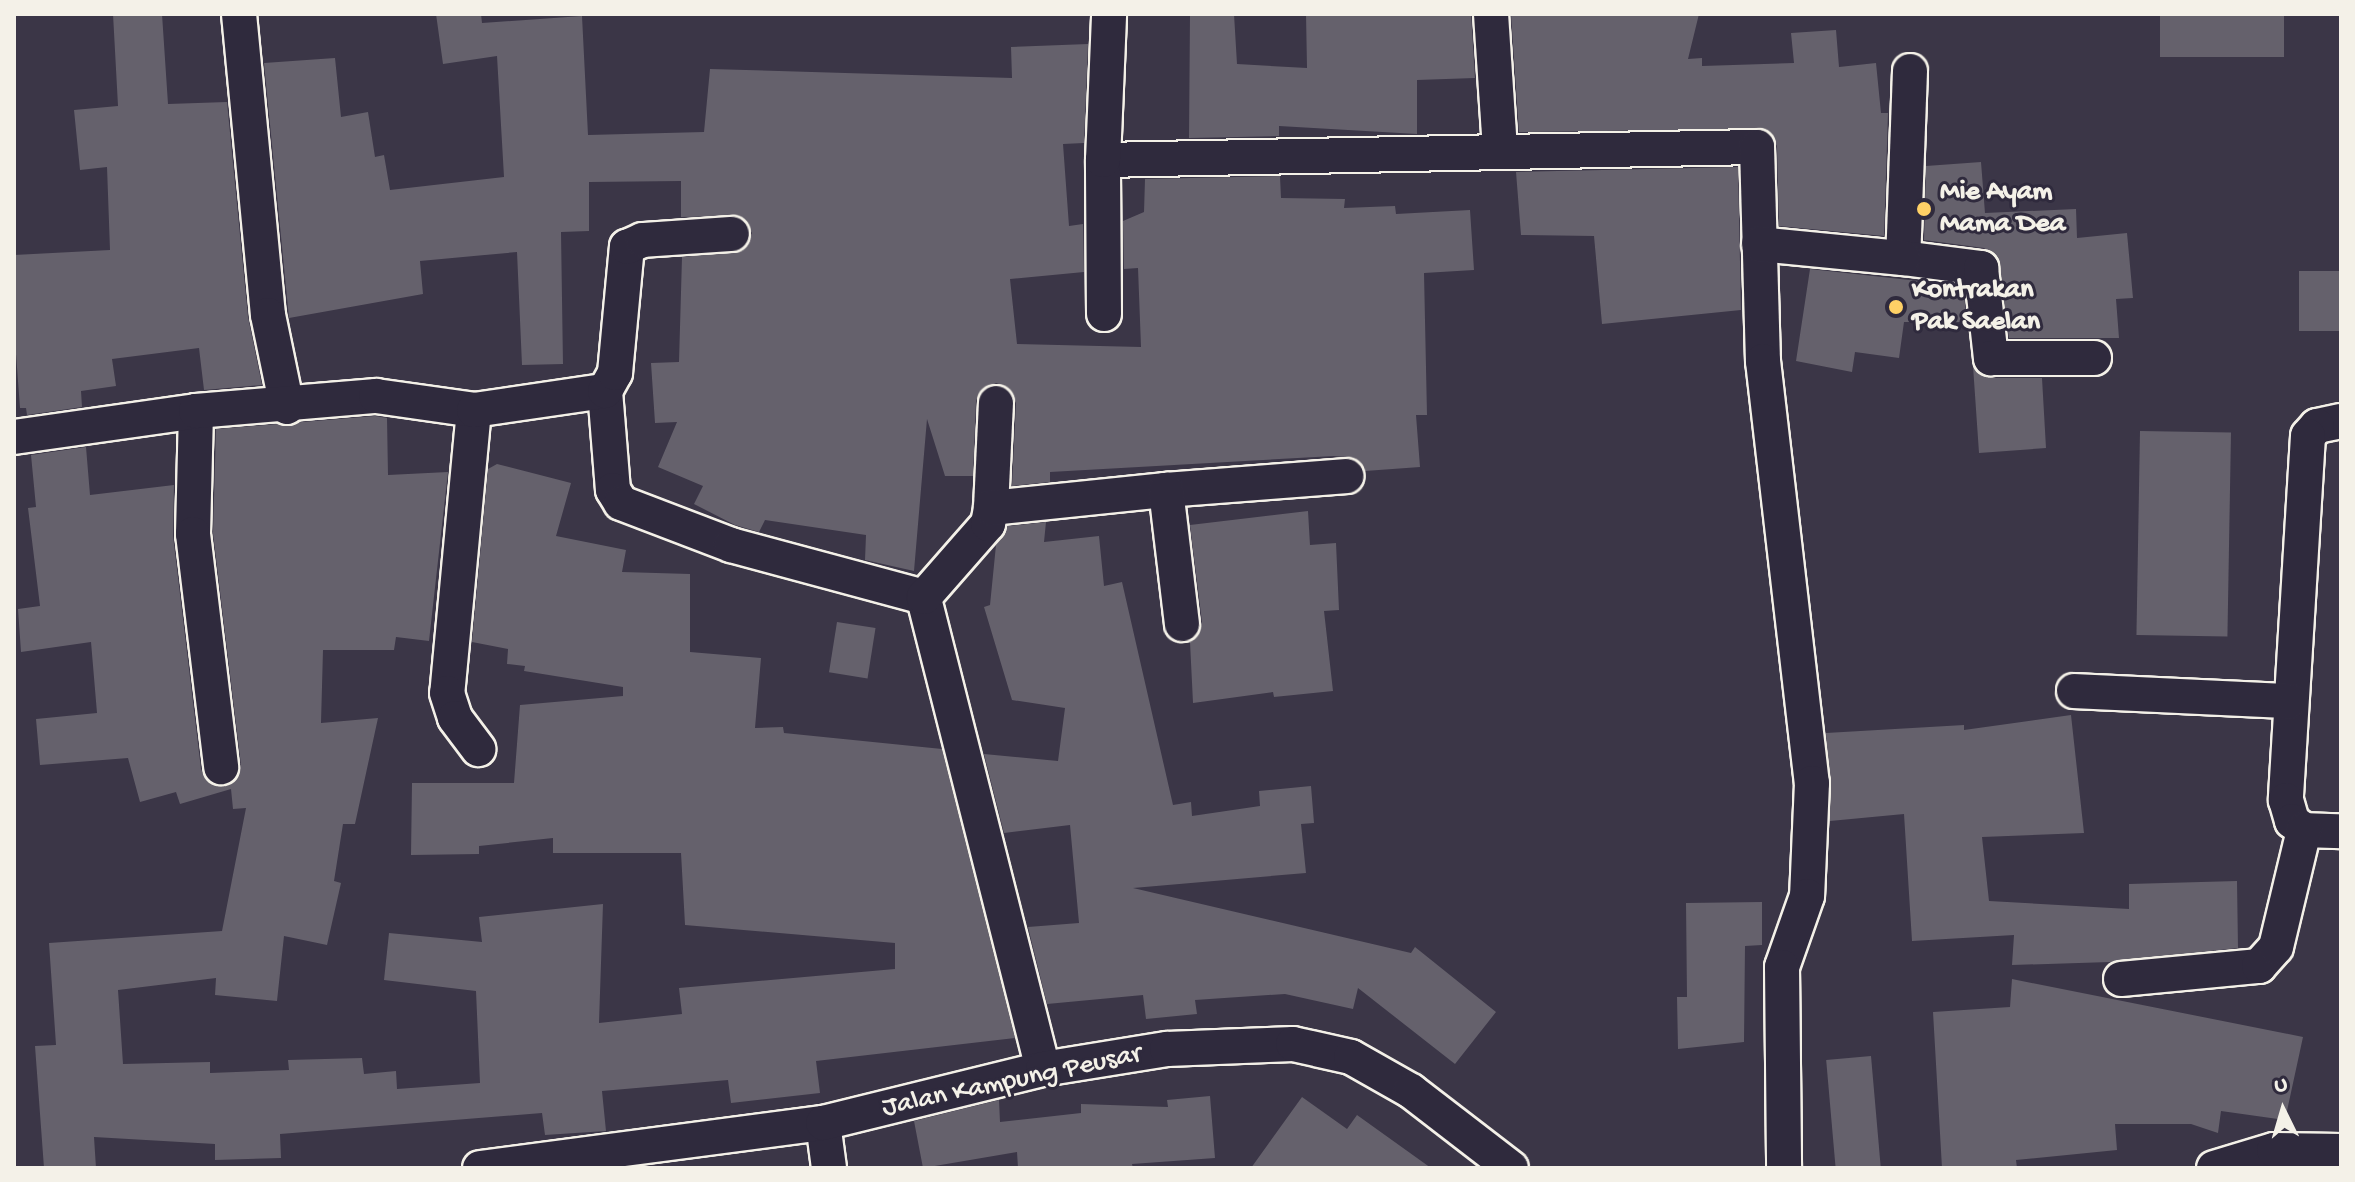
<!DOCTYPE html>
<html>
<head>
<meta charset="utf-8">
<style>
  body { margin:0 }
  #map { position:relative; width:2355px; height:1182px; overflow:hidden; background:#3b3647; font-family:"Gochi Hand",sans-serif }
  div>[style] { position:absolute }
  .building>* { inset:0; background:#65616c; transform-origin:0 0 }
  .roads { filter:drop-shadow(2px 0 #f4f1e8) drop-shadow(-2px 0 #f4f1e8) drop-shadow(0 2px #f4f1e8) drop-shadow(0 -2px #f4f1e8) }
  .minor>* { height:34px; margin:-17px; padding:0 17px; transform-origin:17px; border-radius:17px; background:#2f2a3d }
  .dots>* { width:22px; height:22px; translate:-50% -50%; box-sizing:border-box; border:4px solid #2f2a3d; border-radius:50% }
  span { translate:-50% -50%; white-space:nowrap; text-align:center; line-height:1.15; -webkit-text-stroke:6px #2f2a3d; paint-order:stroke }
  .poi-label { font-size:28px; color:#f4f1e8; font-weight:700 }
  .left { translate:0 -50%; text-align:left }
  .street-label { font-size:28px; color:#f4f1e8 }
  .frame { position:absolute; inset:0; border:16px solid #f4f1e8; pointer-events:none }
  .north { position:absolute; left:2243px; top:1070px; width:80px; height:80px; -webkit-text-stroke:6px #2f2a3d; paint-order:stroke; rotate:355deg; font-size:22px; font-weight:700; line-height:32px; text-align:center; color:#f4f1e8 }
  .north::after { content:''; display:block; margin:auto; width:28px; height:36px; background:#f4f1e8; clip-path:polygon(50% 0,100% 100%,50% 72%,0 100%) }
</style>
</head>
<body>
<div id="map">
  <div class="building">
    <div style="clip-path:polygon(113px 14px,162px 14px,168px 104px,227px 102px,248px 317px,262px 385px,204px 390px,199px 348px,112px 359px,116px 386px,81px 391px,82px 407px,27px 415px,26px 408px,20px 408px,14px 327px,14px 255px,110px 250px,107px 167px,80px 170px,74px 110px,118px 106px)"></div>
    <div style="clip-path:polygon(436px 14px,481px 14px,482px 23px,582px 16px,588px 135px,704px 132px,710px 69px,1012px 78px,1011px 47px,1088px 44px,1084px 143px,1063px 144px,1069px 226px,1083px 224px,1084px 272px,1010px 279px,1017px 344px,1141px 347px,1138px 268px,1124px 269px,1123px 221px,1144px 212px,1145px 179px,1280px 176px,1281px 198px,1345px 199px,1344px 208px,1395px 206px,1396px 214px,1470px 210px,1474px 270px,1424px 273px,1427px 415px,1416px 415px,1420px 467px,1365px 471px,1355px 458px,1334px 456px,1050px 472px,1050px 482px,1012px 486px,1016px 403px,1007px 387px,996px 383px,980px 392px,976px 401px,973px 476px,945px 476px,927px 419px,914px 571px,865px 560px,866px 535px,765px 520px,759px 532px,735px 525px,694px 504px,703px 486px,658px 467px,677px 422px,655px 423px,651px 363px,679px 362px,682px 257px,742px 251px,752px 233px,740px 216px,681px 217px,681px 181px,589px 182px,589px 231px,561px 232px,563px 364px,522px 365px,517px 252px,420px 261px,423px 294px,289px 318px,264px 63px,335px 58px,341px 117px,368px 112px,375px 157px,384px 155px,390px 190px,504px 177px,497px 56px,443px 64px)"></div>
    <div style="clip-path:polygon(1190px 14px,1234px 14px,1237px 64px,1307px 68px,1306px 14px,1471px 14px,1475px 78px,1417px 80px,1417px 134px,1279px 126px,1279px 136px,1189px 138px)"></div>
    <div style="clip-path:polygon(1511px 14px,1699px 14px,1688px 59px,1702px 58px,1702px 66px,1794px 63px,1791px 33px,1836px 30px,1839px 67px,1876px 63px,1881px 113px,1888px 113px,1884px 236px,1779px 226px,1777px 146px,1766px 129px,1519px 132px)"></div>
    <div style="left:2160px;top:14px;width:124px;height:43px"></div>
    <div style="clip-path:polygon(1981px 162px,1985px 213px,2076px 209px,2077px 238px,2127px 233px,2133px 298px,2116px 299px,2119px 338px,2009px 338px,1998px 257px,1984px 248px,1924px 240px,1926px 166px)"></div>
    <div style="clip-path:polygon(1738px 167px,1741px 310px,1602px 324px,1594px 236px,1521px 235px,1516px 172px)"></div>
    <div style="clip-path:polygon(1810px 269px,1963px 286px,1967px 322px,1904px 322px,1899px 358px,1855px 352px,1852px 372px,1796px 361px)"></div>
    <div style="left:2341px;top:271px;width:60px;height:42px;rotate:90deg"></div>
    <div style="clip-path:polygon(1973px 366px,1990px 378px,2042px 378px,2046px 448px,1979px 453px)"></div>
    <div style="clip-path:polygon(375px 416px,387px 418px,388px 475px,448px 472px,429px 641px,396px 637px,394px 650px,323px 650px,321px 723px,378px 718px,355px 824px,343px 824px,334px 881px,341px 883px,327px 945px,284px 936px,277px 1001px,215px 995px,216px 978px,118px 990px,123px 1064px,210px 1062px,210px 1073px,289px 1070px,288px 1060px,362px 1058px,364px 1074px,396px 1071px,397px 1089px,480px 1083px,476px 991px,384px 980px,389px 933px,482px 942px,479px 917px,603px 904px,599px 1023px,682px 1014px,679px 988px,895px 969px,895px 943px,685px 925px,681px 853px,553px 853px,553px 838px,479px 846px,479px 854px,411px 855px,412px 783px,514px 783px,520px 705px,623px 696px,623px 687px,524px 671px,525px 666px,507px 664px,508px 649px,472px 642px,488px 469px,497px 464px,571px 483px,556px 536px,626px 550px,622px 572px,690px 574px,690px 652px,761px 658px,755px 728px,783px 727px,784px 733px,942px 749px,1015px 1038px,816px 1061px,820px 1093px,731px 1103px,728px 1080px,602px 1091px,606px 1131px,545px 1135px,542px 1113px,280px 1134px,281px 1158px,215px 1160px,215px 1144px,94px 1137px,96px 1168px,44px 1168px,35px 1046px,56px 1045px,49px 943px,222px 931px,246px 808px,233px 809px,231px 789px,180px 804px,176px 792px,140px 802px,128px 758px,40px 765px,36px 719px,97px 713px,91px 642px,21px 652px,18px 609px,40px 606px,28px 508px,36px 507px,31px 455px,86px 447px,90px 495px,174px 485px,173px 536px,201px 769px,206px 780px,223px 787px,234px 782px,241px 765px,213px 533px,216px 429px)"></div>
    <div style="left:2140px;top:431px;width:91px;height:204px;rotate:1deg"></div>
    <div style="clip-path:polygon(1308px 511px,1310px 545px,1336px 543px,1339px 610px,1324px 611px,1333px 691px,1274px 697px,1273px 692px,1193px 703px,1190px 642px,1202px 622px,1190px 525px)"></div>
    <div style="clip-path:polygon(1046px 522px,1044px 542px,1099px 536px,1104px 586px,1122px 582px,1173px 805px,1191px 802px,1192px 816px,1260px 806px,1259px 791px,1311px 786px,1314px 823px,1301px 824px,1306px 873px,1133px 888px,1411px 953px,1415px 947px,1496px 1012px,1455px 1064px,1358px 988px,1353px 1009px,1285px 994px,1195px 1000px,1197px 1014px,1146px 1019px,1143px 995px,1047px 1004px,1028px 927px,1079px 923px,1070px 825px,1004px 833px,984px 754px,1058px 761px,1065px 708px,1012px 700px,984px 607px,990px 605px,996px 545px,1008px 526px)"></div>
    <div style="left:837px;top:622px;width:39px;height:51px;rotate:9deg"></div>
    <div style="clip-path:polygon(2071px 715px,2084px 833px,1982px 837px,1989px 901px,2129px 909px,2129px 884px,2237px 881px,2238px 948px,2110px 962px,2012px 965px,2014px 935px,1912px 941px,1904px 814px,1830px 821px,1826px 733px,1964px 725px,1964px 730px)"></div>
    <div style="clip-path:polygon(1762px 902px,1762px 945px,1745px 946px,1744px 1042px,1678px 1049px,1677px 997px,1687px 997px,1686px 903px)"></div>
    <div style="clip-path:polygon(2012px 979px,2303px 1037px,2285px 1120px,2221px 1111px,2218px 1133px,2191px 1124px,2115px 1124px,2117px 1150px,2016px 1160px,2017px 1168px,1942px 1168px,1933px 1012px,2010px 1007px)"></div>
    <div style="left:1871px;top:1056px;width:112px;height:45px;rotate:85deg"></div>
    <div style="clip-path:polygon(1210px 1096px,1215px 1158px,1132px 1164px,1133px 1168px,1018px 1168px,1017px 1152px,923px 1168px,914px 1121px,999px 1100px,1000px 1122px,1081px 1113px,1081px 1104px,1168px 1107px,1167px 1100px)"></div>
    <div style="clip-path:polygon(1302px 1097px,1347px 1129px,1357px 1115px,1431px 1168px,1251px 1168px)"></div>
  </div>
  <div class="roads">
    <div class="minor">
      <div style="left:239px;top:14px;width:302px;rotate:84.5deg"></div>
      <div style="left:268px;top:315px;width:94px;rotate:78.3deg"></div>
      <div style="left:1491px;top:14px;width:136px;rotate:86.2deg"></div>
      <div style="left:1910px;top:71px;width:187px;rotate:92.1deg"></div>
      <div style="left:1903px;top:258px;width:79px;rotate:7.3deg"></div>
      <div style="left:1981px;top:268px;width:91px;rotate:83.7deg"></div>
      <div style="left:1991px;top:358px;width:103px"></div>
      <div style="left:1103px;top:160px;width:654px;rotate:-1.14deg"></div>
      <div style="left:1757px;top:147px;width:214px;rotate:88.4deg"></div>
      <div style="left:1763px;top:361px;width:425px;rotate:83.4deg"></div>
      <div style="left:1812px;top:783px;width:113px;rotate:92.5deg"></div>
      <div style="left:1807px;top:896px;width:75px;rotate:109.4deg"></div>
      <div style="left:1782px;top:967px;width:201px;rotate:89.4deg"></div>
      <div style="left:1759px;top:244px;width:145px;rotate:5.6deg"></div>
      <div style="left:1104px;top:314px;width:154px;rotate:-90.4deg"></div>
      <div style="left:1103px;top:160px;width:146px;rotate:-87.6deg"></div>
      <div style="left:605px;top:391px;width:99px;rotate:85.4deg"></div>
      <div style="left:613px;top:490px;width:15px;rotate:58deg"></div>
      <div style="left:621px;top:503px;width:118px;rotate:20.9deg"></div>
      <div style="left:731px;top:545px;width:200px;rotate:15.1deg"></div>
      <div style="left:474px;top:410px;width:284px;rotate:95.4deg"></div>
      <div style="left:447px;top:693px;width:26px;rotate:72deg"></div>
      <div style="left:455px;top:718px;width:39px;rotate:53deg"></div>
      <div style="left:196px;top:411px;width:123px;rotate:91.4deg"></div>
      <div style="left:193px;top:534px;width:235px;rotate:83.1deg"></div>
      <div style="left:2341px;top:421px;width:25px;rotate:168deg"></div>
      <div style="left:2317px;top:426px;width:13px;rotate:132deg"></div>
      <div style="left:2308px;top:436px;width:365px;rotate:93.5deg"></div>
      <div style="left:2286px;top:800px;width:22px;rotate:74deg"></div>
      <div style="left:2292px;top:821px;width:15px;rotate:37deg"></div>
      <div style="left:2304px;top:830px;width:37px;rotate:2deg"></div>
      <div style="left:14px;top:437px;width:184px;rotate:-8.1deg"></div>
      <div style="left:196px;top:411px;width:181px;rotate:-4.8deg"></div>
      <div style="left:376px;top:396px;width:99px;rotate:8.1deg"></div>
      <div style="left:474px;top:410px;width:132px;rotate:-8.3deg"></div>
      <div style="left:605px;top:391px;width:21px;rotate:-61deg"></div>
      <div style="left:615px;top:373px;width:127px;rotate:-84.6deg"></div>
      <div style="left:627px;top:247px;width:17px;rotate:-24deg"></div>
      <div style="left:643px;top:240px;width:89px;rotate:-3.9deg"></div>
      <div style="left:1166px;top:490px;width:181px;rotate:-4.4deg"></div>
      <div style="left:991px;top:508px;width:105px;rotate:-87.3deg"></div>
      <div style="left:2074px;top:691px;width:216px;rotate:2.7deg"></div>
      <div style="left:2121px;top:979px;width:139px;rotate:-5.4deg"></div>
      <div style="left:2259px;top:966px;width:25px;rotate:-48deg"></div>
      <div style="left:2276px;top:947px;width:120px;rotate:-76.5deg"></div>
      <div style="left:1043px;top:1069px;width:487px;rotate:-104.2deg"></div>
      <div style="left:924px;top:597px;width:97px;rotate:-48.8deg"></div>
      <div style="left:988px;top:524px;width:16px;rotate:-79deg"></div>
      <div style="left:991px;top:508px;width:176px;rotate:-5.9deg"></div>
      <div style="left:1166px;top:490px;width:135px;rotate:83.2deg"></div>
      <div style="left:823px;top:1123px;width:45px;rotate:82.4deg"></div>
      <div style="left:480px;top:1168px;width:346px;rotate:-7.5deg"></div>
      <div style="left:823px;top:1123px;width:227px;rotate:-13.8deg"></div>
      <div style="left:1043px;top:1069px;width:126px;rotate:-9.2deg"></div>
      <div style="left:1167px;top:1049px;width:126px;rotate:-2.3deg"></div>
      <div style="left:1293px;top:1044px;width:59px;rotate:12.6deg"></div>
      <div style="left:1351px;top:1057px;width:69px;rotate:29.5deg"></div>
      <div style="left:1411px;top:1091px;width:126px;rotate:37.6deg"></div>
      <div style="left:2214px;top:1168px;width:63px;rotate:-16.7deg"></div>
      <div style="left:2274px;top:1150px;width:67px;rotate:0.9deg"></div>
    </div>
  </div>
  <div class="dots">
    <div style="left:1924px;top:209px;background:#ffd166"></div>
    <div style="left:1896px;top:307px;background:#ffd166"></div>
  </div>
  <div class="poi-label">
    <span class="left" style="left:1940px;top:209px">Mie Ayam<br>Mama Dea</span>
    <span class="left" style="left:1912px;top:307px">Kontrakan<br>Pak Saelan</span>
  </div>
  <div class="street-label">
    <span style="left:1012px;top:1082px;rotate:-12deg">Jalan Kampung Peusar</span>
  </div>
  <div class="frame"></div>
  <div class="north">U</div>
</div>
</body>
</html>
